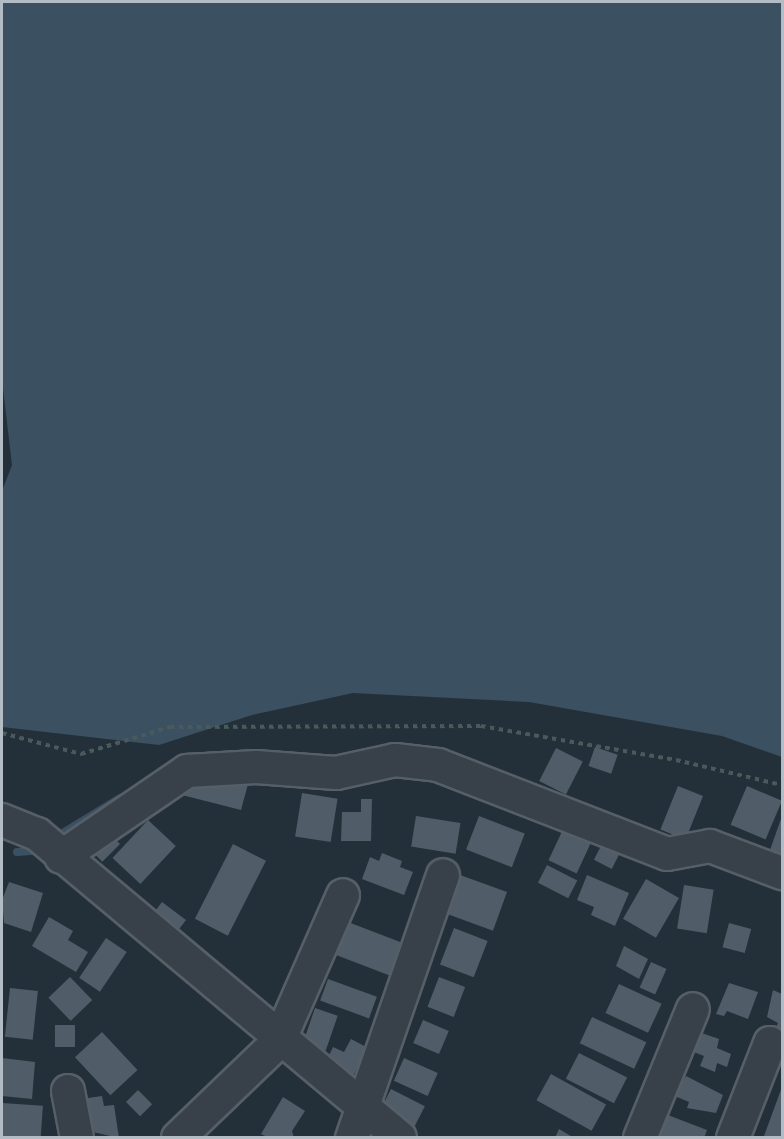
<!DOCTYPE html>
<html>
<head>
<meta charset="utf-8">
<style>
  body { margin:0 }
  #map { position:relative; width:784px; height:1139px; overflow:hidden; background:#243039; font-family:"Space Grotesk",sans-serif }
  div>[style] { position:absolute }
  .water>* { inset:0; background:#3b5060 }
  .stream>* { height:8px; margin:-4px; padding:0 4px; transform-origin:4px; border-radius:4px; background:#3b5060 }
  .building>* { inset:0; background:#505c67; transform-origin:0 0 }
  .path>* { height:4px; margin-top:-2px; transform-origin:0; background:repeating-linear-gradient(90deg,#485a5a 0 4.5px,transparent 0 9px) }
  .roads { filter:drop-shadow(2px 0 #565f67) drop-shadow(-2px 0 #565f67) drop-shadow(0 2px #565f67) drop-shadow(0 -2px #565f67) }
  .minor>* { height:32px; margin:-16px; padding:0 16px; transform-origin:16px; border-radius:16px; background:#384149 }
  span { translate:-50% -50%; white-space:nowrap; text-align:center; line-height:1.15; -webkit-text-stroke:6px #1d262e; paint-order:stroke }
  .frame { position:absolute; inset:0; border:3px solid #b3bcc5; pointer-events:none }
</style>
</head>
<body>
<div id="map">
  <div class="water">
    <div style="clip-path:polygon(2px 2px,782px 2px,782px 757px,722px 736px,529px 702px,353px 693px,252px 715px,159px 745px,2px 727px,2px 491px,12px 465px,2px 380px)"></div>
  </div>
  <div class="stream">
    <div style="left:58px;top:836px;width:73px;rotate:-31.5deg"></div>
    <div style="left:17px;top:852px;width:16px;rotate:-4deg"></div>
  </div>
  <div class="building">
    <div style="left:595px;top:747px;width:24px;height:20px;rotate:19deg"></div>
    <div style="left:556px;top:748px;width:30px;height:37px;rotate:27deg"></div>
    <div style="clip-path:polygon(220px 773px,248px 784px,241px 810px,174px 793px)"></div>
    <div style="left:678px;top:786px;width:27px;height:47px;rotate:22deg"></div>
    <div style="left:747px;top:786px;width:38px;height:42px;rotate:23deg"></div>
    <div style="left:302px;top:793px;width:36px;height:44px;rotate:9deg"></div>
    <div style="clip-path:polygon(361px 799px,372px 799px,371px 841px,341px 841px,342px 812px,361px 812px)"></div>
    <div style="left:416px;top:816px;width:45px;height:31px;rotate:9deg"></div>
    <div style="left:479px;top:816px;width:49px;height:36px;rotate:21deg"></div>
    <div style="clip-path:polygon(782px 816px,782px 855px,770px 850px)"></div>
    <div style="left:148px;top:820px;width:38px;height:52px;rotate:43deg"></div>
    <div style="left:565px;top:825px;width:31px;height:39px;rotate:25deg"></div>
    <div style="left:108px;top:832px;width:17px;height:25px;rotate:45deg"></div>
    <div style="left:603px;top:842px;width:20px;height:20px;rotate:27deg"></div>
    <div style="left:233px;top:844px;width:37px;height:84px;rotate:27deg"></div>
    <div style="clip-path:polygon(382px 853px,402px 861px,400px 867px,413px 872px,404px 895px,362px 879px,370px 857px,379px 861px)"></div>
    <div style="left:547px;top:865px;width:34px;height:20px;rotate:27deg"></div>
    <div style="left:460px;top:875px;width:50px;height:41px;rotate:20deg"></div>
    <div style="clip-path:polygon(587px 875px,629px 893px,615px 926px,591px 915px,594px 907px,577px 900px)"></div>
    <div style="left:646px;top:879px;width:38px;height:46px;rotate:30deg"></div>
    <div style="clip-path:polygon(9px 882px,43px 893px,31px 932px,4px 923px,2px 900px)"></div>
    <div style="left:684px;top:885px;width:30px;height:44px;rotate:9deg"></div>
    <div style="left:162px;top:902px;width:30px;height:21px;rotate:37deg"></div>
    <div style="clip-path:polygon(49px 917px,73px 931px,68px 940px,88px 952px,76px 972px,32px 946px)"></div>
    <div style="left:348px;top:922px;width:58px;height:35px;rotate:21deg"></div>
    <div style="left:729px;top:923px;width:23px;height:25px;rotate:15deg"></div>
    <div style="left:454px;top:928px;width:36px;height:39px;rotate:21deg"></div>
    <div style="left:106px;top:938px;width:25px;height:48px;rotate:34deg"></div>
    <div style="clip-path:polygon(624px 946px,648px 959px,639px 979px,616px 966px)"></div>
    <div style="left:651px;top:962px;width:17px;height:28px;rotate:24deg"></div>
    <div style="left:70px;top:977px;width:32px;height:30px;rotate:46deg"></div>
    <div style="left:439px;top:977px;width:28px;height:32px;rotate:21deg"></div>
    <div style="left:328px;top:979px;width:52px;height:23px;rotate:20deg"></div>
    <div style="clip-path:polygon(729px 983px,758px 992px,748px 1019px,727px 1011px,724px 1016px,716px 1014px)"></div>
    <div style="left:619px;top:984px;width:47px;height:32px;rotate:25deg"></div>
    <div style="left:10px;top:988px;width:28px;height:49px;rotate:6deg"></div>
    <div style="clip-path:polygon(773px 990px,782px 994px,782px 1036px,774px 1032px,778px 1023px,767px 1017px)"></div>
    <div style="left:315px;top:1008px;width:24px;height:37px;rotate:19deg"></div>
    <div style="left:592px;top:1017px;width:60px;height:29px;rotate:25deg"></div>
    <div style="left:423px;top:1020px;width:28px;height:25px;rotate:23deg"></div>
    <div style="left:55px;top:1025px;width:20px;height:22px"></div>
    <div style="clip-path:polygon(693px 1030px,719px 1039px,717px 1048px,731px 1054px,727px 1067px,717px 1063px,715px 1072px,700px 1066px,704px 1056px,686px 1049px)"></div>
    <div style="left:102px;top:1032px;width:52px;height:37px;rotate:47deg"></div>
    <div style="clip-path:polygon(351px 1039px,368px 1048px,352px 1078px,325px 1064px,333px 1047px,344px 1052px)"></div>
    <div style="left:579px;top:1053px;width:54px;height:29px;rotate:27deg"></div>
    <div style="clip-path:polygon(2px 1058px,35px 1062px,32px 1099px,2px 1096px)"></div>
    <div style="left:404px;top:1058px;width:37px;height:25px;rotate:24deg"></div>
    <div style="left:551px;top:1074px;width:63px;height:30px;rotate:29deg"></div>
    <div style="clip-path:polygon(686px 1076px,723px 1095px,716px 1113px,687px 1108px,689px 1102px,670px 1094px,676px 1078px,683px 1081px)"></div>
    <div style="clip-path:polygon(782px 1087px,782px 1138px,768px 1138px,764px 1136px)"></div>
    <div style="left:391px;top:1089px;width:38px;height:30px;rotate:27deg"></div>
    <div style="left:138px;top:1090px;width:20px;height:17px;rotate:45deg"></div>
    <div style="clip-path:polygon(102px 1096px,104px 1106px,114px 1105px,119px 1138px,93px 1132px,89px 1107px,83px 1108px,81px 1099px)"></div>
    <div style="clip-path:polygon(283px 1097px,305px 1111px,292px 1131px,294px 1138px,269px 1138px,261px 1134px)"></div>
    <div style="left:2px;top:1103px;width:41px;height:35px;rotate:4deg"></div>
    <div style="clip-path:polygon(660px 1112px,707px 1130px,704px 1138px,650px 1138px)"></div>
    <div style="clip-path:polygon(559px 1129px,574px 1138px,555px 1138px)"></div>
  </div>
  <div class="path">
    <div style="left:2px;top:733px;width:82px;rotate:14.9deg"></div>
    <div style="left:81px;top:754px;width:93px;rotate:-16.9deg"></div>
    <div style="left:170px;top:727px;width:311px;rotate:-0.2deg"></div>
    <div style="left:481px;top:726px;width:198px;rotate:9.9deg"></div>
    <div style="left:676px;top:760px;width:109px;rotate:13.3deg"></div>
  </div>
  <div class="roads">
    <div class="minor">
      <div style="left:2px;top:820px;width:38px;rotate:22deg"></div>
      <div style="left:37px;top:834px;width:473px;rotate:39.9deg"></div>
      <div style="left:61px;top:857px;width:153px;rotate:-34.3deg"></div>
      <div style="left:187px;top:771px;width:69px;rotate:-3.3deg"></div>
      <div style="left:256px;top:767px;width:80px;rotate:4.3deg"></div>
      <div style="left:336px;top:773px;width:60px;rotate:-12.4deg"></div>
      <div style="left:395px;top:760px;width:43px;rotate:6.6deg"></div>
      <div style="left:438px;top:765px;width:246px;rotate:21.2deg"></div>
      <div style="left:667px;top:854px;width:44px;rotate:-10.5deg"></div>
      <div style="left:710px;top:846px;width:77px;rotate:20.6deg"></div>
      <div style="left:68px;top:1091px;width:48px;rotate:79.2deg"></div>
      <div style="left:178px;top:1138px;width:140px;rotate:-43.8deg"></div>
      <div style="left:279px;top:1041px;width:159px;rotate:-66.3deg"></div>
      <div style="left:352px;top:1138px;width:278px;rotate:-70.9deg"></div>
      <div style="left:640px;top:1138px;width:139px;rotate:-67.7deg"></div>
      <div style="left:733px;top:1138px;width:102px;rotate:-68.7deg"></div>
    </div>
  </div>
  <div class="frame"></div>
</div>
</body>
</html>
